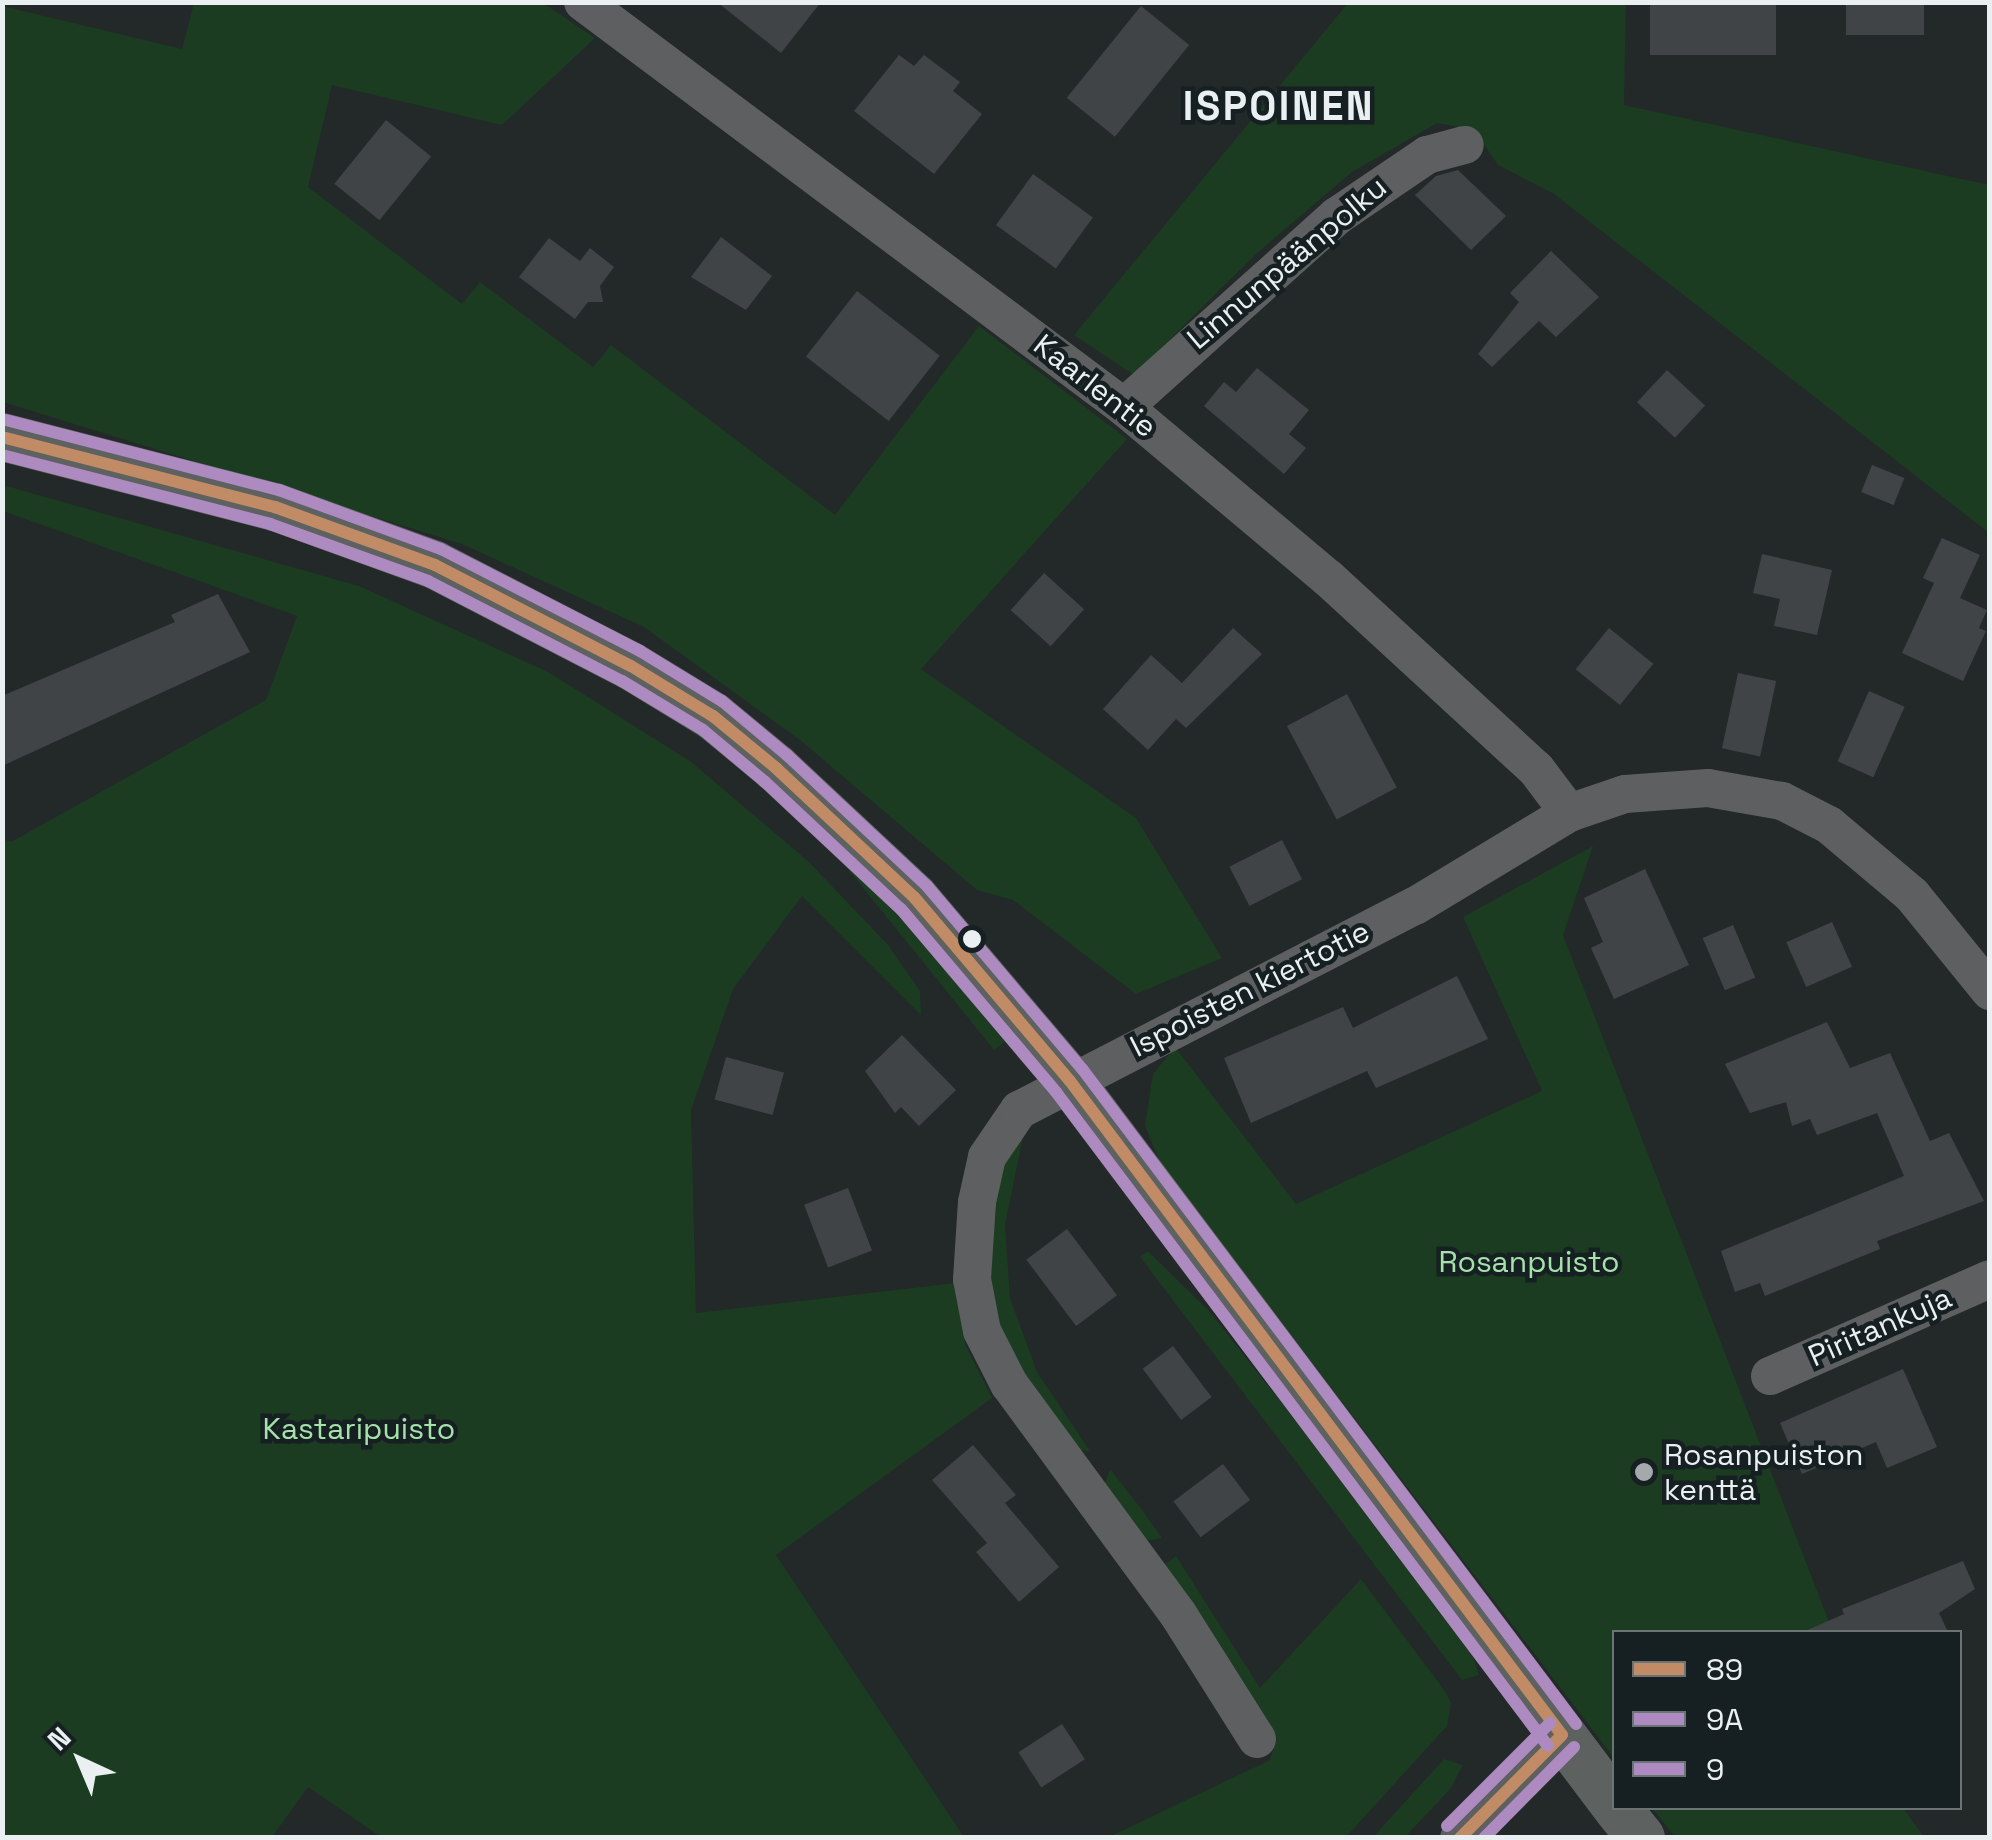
<!DOCTYPE html>
<html>
<head>
<meta charset="utf-8">
<style>
  body { margin:0 }
  #map { position:relative; width:1992px; height:1840px; overflow:hidden; background:#232829; font-family:"Space Grotesk",sans-serif }
  div>[style] { position:absolute }
  .green>* { inset:0; background:#1b3c21 }
  .building>* { inset:0; background:#404446; transform-origin:0 0 }
  .minor>* { height:38px; margin:-19px; padding:0 19px; transform-origin:19px; border-radius:19px; background:#5e5f60 }
  .major>* { height:48px; margin:-24px; padding:0 24px; transform-origin:24px; border-radius:24px; background:#5d6160 }
  .bus-1>* { height:12px; margin:-6px; padding:0 6px; transform-origin:6px; border-radius:6px; background:#c18c65 }
  .bus-2>* { height:12px; margin:-6px; padding:0 6px; transform-origin:6px; border-radius:6px; background:#ad8ac0 }
  .bus-3>* { height:12px; margin:-6px; padding:0 6px; transform-origin:6px; border-radius:6px; background:#ad8ac0 }
  .dots>* { width:28px; height:28px; translate:-50% -50%; box-sizing:border-box; border:5px solid #162022; border-radius:50% }
  span { translate:-50% -50%; white-space:nowrap; text-align:center; line-height:1.15; -webkit-text-stroke:9px #162022; paint-order:stroke }
  .street-label { font-size:30px; color:#eaf0f2 }
  .park-label { font-size:30px; color:#a4e2aa }
  .poi-label { font-size:30px; color:#eaf0f2 }
  .left { translate:0 -50%; text-align:left }
  .district-label { font-size:40px; color:#eaf0f2; font-weight:700; letter-spacing:2.5px }
  .frame { position:absolute; inset:0; border:5px solid #eaf0f2; pointer-events:none }
  .legend { position:absolute; left:1612px; top:1630px; width:350px; height:180px; box-sizing:border-box; background:#162022; border:2px solid #6b7375; margin:0; padding:12px 18px; list-style:none; font-size:30px; color:#eaf0f2 }
  .legend li { display:flex; align-items:center; gap:20px; height:50px }
  .legend b { width:50px; border:2px solid #6b7375 }
  .north { position:absolute; left:30px; top:1710px; width:100px; height:100px; -webkit-text-stroke:8px #162022; paint-order:stroke; rotate:316deg; font-size:28px; font-weight:700; line-height:40px; text-align:center; color:#eaf0f2 }
  .north::after { content:''; display:block; margin:auto; width:35px; height:45px; background:#eaf0f2; clip-path:polygon(50% 0,100% 100%,50% 72%,0 100%) }
</style>
</head>
<body>
<div id="map">
  <div class="green">
    <div style="clip-path:polygon(194px 3px,543px 3px,595px 38px,502px 125px,332px 85px,308px 187px,462px 304px,480px 282px,593px 367px,611px 345px,835px 515px,979px 326px,1127px 439px,921px 669px,1136px 818px,1222px 958px,1136px 994px,1013px 900px,977px 890px,800px 740px,644px 627px,462px 544px,3px 402px,2px 6px,182px 49px)"></div>
    <div style="clip-path:polygon(1348px 3px,1626px 3px,1624px 105px,1989px 185px,1989px 533px,1554px 194px,1498px 165px,1474px 130px,1437px 123px,1352px 172px,1257px 253px,1134px 375px,1074px 335px)"></div>
    <div style="clip-path:polygon(3px 485px,359px 586px,548px 672px,690px 761px,809px 862px,888px 945px,920px 991px,921px 1015px,802px 896px,733px 989px,691px 1110px,696px 1313px,956px 1283px,965px 1344px,992px 1398px,776px 1555px,964px 1837px,381px 1837px,308px 1787px,272px 1837px,3px 1837px,3px 839px,11px 842px,266px 700px,297px 616px,3px 511px)"></div>
    <div style="clip-path:polygon(1593px 846px,1563px 935px,1833px 1632px,1614px 1632px,1614px 1758px,1162px 1166px,1145px 1126px,1153px 1074px,1175px 1047px,1296px 1204px,1542px 1091px,1463px 917px)"></div>
    <div style="clip-path:polygon(835px 853px,914px 932px,1005px 1042px,994px 1050px)"></div>
    <div style="clip-path:polygon(1019px 1135px,1023px 1137px,1005px 1225px,1010px 1298px,1037px 1372px,1090px 1451px,1079px 1450px,1013px 1367px,986px 1280px,998px 1169px)"></div>
    <div style="clip-path:polygon(1148px 1251px,1211px 1313px,1395px 1548px,1472px 1654px,1479px 1675px,1462px 1680px,1140px 1257px)"></div>
    <div style="clip-path:polygon(1110px 1469px,1140px 1507px,1162px 1538px,1140px 1542px,1102px 1491px)"></div>
    <div style="clip-path:polygon(1176px 1556px,1260px 1688px,1361px 1579px,1445px 1691px,1451px 1703px,1447px 1726px,1346px 1837px,1107px 1838px,1270px 1760px,1277px 1738px,1164px 1565px)"></div>
    <div style="clip-path:polygon(1444px 1759px,1463px 1765px,1451px 1788px,1405px 1837px,1373px 1837px)"></div>
    <div style="clip-path:polygon(1652px 1808px,1903px 1808px,1924px 1837px,1675px 1837px)"></div>
  </div>
  <div class="building">
    <div style="clip-path:polygon(717px 2px,821px 2px,781px 53px)"></div>
    <div style="left:1650px;top:2px;width:126px;height:53px"></div>
    <div style="left:1846px;top:2px;width:78px;height:33px"></div>
    <div style="left:1141px;top:6px;width:62px;height:118px;rotate:39deg"></div>
    <div style="clip-path:polygon(899px 55px,914px 66px,924px 55px,960px 82px,953px 91px,982px 114px,934px 174px,854px 111px)"></div>
    <div style="left:386px;top:120px;width:58px;height:82px;rotate:39deg"></div>
    <div style="clip-path:polygon(1458px 170px,1506px 216px,1471px 250px,1415px 195px,1436px 176px)"></div>
    <div style="left:1033px;top:174px;width:74px;height:63px;rotate:36deg"></div>
    <div style="clip-path:polygon(721px 237px,772px 276px,746px 310px,691px 277px)"></div>
    <div style="clip-path:polygon(549px 238px,580px 261px,590px 248px,614px 267px,600px 286px,603px 302px,588px 302px,575px 319px,519px 277px)"></div>
    <div style="clip-path:polygon(1551px 251px,1599px 297px,1556px 337px,1539px 321px,1492px 367px,1478px 354px,1519px 302px,1510px 293px)"></div>
    <div style="left:857px;top:291px;width:105px;height:83px;rotate:38deg"></div>
    <div style="clip-path:polygon(1257px 368px,1309px 410px,1289px 434px,1306px 448px,1284px 474px,1204px 406px,1224px 382px,1236px 392px)"></div>
    <div style="left:1667px;top:370px;width:52px;height:44px;rotate:43deg"></div>
    <div style="left:1872px;top:465px;width:35px;height:29px;rotate:22deg"></div>
    <div style="clip-path:polygon(1942px 538px,1980px 555px,1960px 598px,1987px 610px,1979px 628px,1986px 631px,1963px 681px,1902px 653px,1934px 583px,1923px 578px)"></div>
    <div style="clip-path:polygon(1762px 554px,1832px 570px,1817px 635px,1774px 626px,1780px 599px,1753px 593px)"></div>
    <div style="left:1044px;top:573px;width:54px;height:50px;rotate:42deg"></div>
    <div style="clip-path:polygon(218px 594px,250px 652px,2px 766px,2px 696px,175px 622px,171px 615px)"></div>
    <div style="clip-path:polygon(1233px 628px,1262px 654px,1186px 728px,1176px 719px,1148px 750px,1103px 709px,1151px 655px,1182px 683px)"></div>
    <div style="left:1609px;top:628px;width:57px;height:53px;rotate:39deg"></div>
    <div style="left:1738px;top:673px;width:39px;height:77px;rotate:12deg"></div>
    <div style="left:1869px;top:691px;width:39px;height:77px;rotate:24deg"></div>
    <div style="left:1347px;top:694px;width:106px;height:68px;rotate:62deg"></div>
    <div style="left:1282px;top:840px;width:44px;height:59px;rotate:63deg"></div>
    <div style="clip-path:polygon(1645px 869px,1689px 965px,1614px 999px,1591px 948px,1603px 942px,1584px 898px)"></div>
    <div style="left:1832px;top:922px;width:49px;height:50px;rotate:66deg"></div>
    <div style="left:1733px;top:925px;width:57px;height:33px;rotate:67deg"></div>
    <div style="clip-path:polygon(1457px 976px,1488px 1039px,1376px 1088px,1367px 1071px,1251px 1123px,1224px 1058px,1343px 1007px,1353px 1028px)"></div>
    <div style="clip-path:polygon(1827px 1022px,1850px 1068px,1890px 1053px,1930px 1141px,1949px 1133px,1984px 1201px,1877px 1241px,1880px 1249px,1765px 1296px,1760px 1283px,1735px 1292px,1721px 1251px,1904px 1176px,1877px 1113px,1817px 1135px,1810px 1119px,1792px 1126px,1786px 1102px,1750px 1113px,1725px 1064px)"></div>
    <div style="clip-path:polygon(902px 1035px,956px 1090px,919px 1126px,901px 1107px,895px 1113px,865px 1071px)"></div>
    <div style="left:726px;top:1057px;width:60px;height:44px;rotate:15deg"></div>
    <div style="left:848px;top:1188px;width:67px;height:47px;rotate:69deg"></div>
    <div style="left:1067px;top:1229px;width:83px;height:51px;rotate:53deg"></div>
    <div style="left:1173px;top:1346px;width:64px;height:38px;rotate:53deg"></div>
    <div style="clip-path:polygon(1903px 1369px,1937px 1447px,1887px 1468px,1876px 1442px,1802px 1474px,1780px 1423px)"></div>
    <div style="clip-path:polygon(973px 1445px,1016px 1495px,1005px 1503px,1059px 1567px,1019px 1602px,976px 1552px,987px 1543px,932px 1480px)"></div>
    <div style="left:1223px;top:1464px;width:45px;height:62px;rotate:53deg"></div>
    <div style="clip-path:polygon(1963px 1561px,1975px 1589px,1939px 1613px,1948px 1632px,1803px 1632px,1844px 1614px,1842px 1609px)"></div>
    <div style="left:1062px;top:1724px;width:42px;height:52px;rotate:57deg"></div>
  </div>
  <div class="minor">
    <div style="left:583px;top:2px;width:676px;rotate:36.82deg"></div>
    <div style="left:1124px;top:407px;width:266px;rotate:40deg"></div>
    <div style="left:1328px;top:578px;width:282px;rotate:42.6deg"></div>
    <div style="left:1536px;top:769px;width:55px;rotate:53.1deg"></div>
    <div style="left:1124px;top:407px;width:286px;rotate:-41.9deg"></div>
    <div style="left:1337px;top:216px;width:109px;rotate:-34.1deg"></div>
    <div style="left:1427px;top:155px;width:39px;rotate:-15deg"></div>
    <div style="left:1770px;top:1376px;width:240px;rotate:-23.8deg"></div>
    <div style="left:1257px;top:1739px;width:148px;rotate:-122.3deg"></div>
    <div style="left:1178px;top:1614px;width:285px;rotate:-126.3deg"></div>
    <div style="left:1009px;top:1384px;width:59px;rotate:-117deg"></div>
    <div style="left:982px;top:1331px;width:53px;rotate:-100.9deg"></div>
    <div style="left:972px;top:1279px;width:77px;rotate:-86.3deg"></div>
    <div style="left:977px;top:1202px;width:46px;rotate:-77.5deg"></div>
    <div style="left:987px;top:1157px;width:57px;rotate:-55.8deg"></div>
    <div style="left:1019px;top:1110px;width:445px;rotate:-27.3deg"></div>
    <div style="left:1415px;top:906px;width:180px;rotate:-31.1deg"></div>
    <div style="left:1569px;top:813px;width:59px;rotate:-18.7deg"></div>
    <div style="left:1625px;top:794px;width:83px;rotate:-4.1deg"></div>
    <div style="left:1708px;top:788px;width:75px;rotate:10deg"></div>
    <div style="left:1782px;top:801px;width:53px;rotate:27.1deg"></div>
    <div style="left:1829px;top:825px;width:109px;rotate:40.1deg"></div>
    <div style="left:1912px;top:895px;width:124px;rotate:50.9deg"></div>
    <div style="left:1459px;top:1838px;width:146px;rotate:-45deg"></div>
  </div>
  <div class="major">
    <div style="left:2px;top:437px;width:282px;rotate:14.4deg"></div>
    <div style="left:275px;top:507px;width:170px;rotate:19.9deg"></div>
    <div style="left:435px;top:565px;width:220px;rotate:27.3deg"></div>
    <div style="left:631px;top:666px;width:96px;rotate:31.4deg"></div>
    <div style="left:713px;top:716px;width:82px;rotate:39.5deg"></div>
    <div style="left:776px;top:768px;width:189px;rotate:43.1deg"></div>
    <div style="left:914px;top:897px;width:241px;rotate:49.7deg"></div>
    <div style="left:1070px;top:1081px;width:905px;rotate:53.04deg"></div>
    <div style="left:1617px;top:1808px;width:38px;rotate:51deg"></div>
  </div>
  <div class="bus-1">
    <div style="left:2px;top:437px;width:282px;rotate:14.4deg"></div>
    <div style="left:275px;top:507px;width:170px;rotate:19.9deg"></div>
    <div style="left:435px;top:565px;width:220px;rotate:27.3deg"></div>
    <div style="left:631px;top:666px;width:96px;rotate:31.4deg"></div>
    <div style="left:713px;top:716px;width:82px;rotate:39.5deg"></div>
    <div style="left:776px;top:768px;width:189px;rotate:43.1deg"></div>
    <div style="left:914px;top:897px;width:241px;rotate:49.7deg"></div>
    <div style="left:1070px;top:1081px;width:818px;rotate:53.05deg"></div>
    <div style="left:1460px;top:1838px;width:145px;rotate:-45.3deg"></div>
  </div>
  <div class="bus-2">
    <div style="left:2px;top:455px;width:277px;rotate:14.4deg"></div>
    <div style="left:270px;top:524px;width:168px;rotate:19.8deg"></div>
    <div style="left:428px;top:581px;width:218px;rotate:27.3deg"></div>
    <div style="left:622px;top:681px;width:95px;rotate:31.2deg"></div>
    <div style="left:703px;top:730px;width:80px;rotate:39.9deg"></div>
    <div style="left:764px;top:781px;width:187px;rotate:43.1deg"></div>
    <div style="left:901px;top:909px;width:240px;rotate:49.7deg"></div>
    <div style="left:1056px;top:1092px;width:818px;rotate:53.05deg"></div>
    <div style="left:1484px;top:1838px;width:128px;rotate:-45.3deg"></div>
  </div>
  <div class="bus-3">
    <div style="left:6px;top:420px;width:282px;rotate:14.4deg"></div>
    <div style="left:279px;top:490px;width:172px;rotate:20deg"></div>
    <div style="left:441px;top:549px;width:224px;rotate:27.1deg"></div>
    <div style="left:640px;top:651px;width:96px;rotate:31.4deg"></div>
    <div style="left:722px;top:701px;width:85px;rotate:39.7deg"></div>
    <div style="left:787px;top:755px;width:192px;rotate:43.1deg"></div>
    <div style="left:927px;top:886px;width:241px;rotate:49.7deg"></div>
    <div style="left:1083px;top:1070px;width:819px;rotate:52.99deg"></div>
    <div style="left:1447px;top:1826px;width:146px;rotate:-45deg"></div>
  </div>
  <div class="dots">
    <div style="left:972px;top:939px;background:#eaf0f2"></div>
    <div style="left:1644px;top:1472px;background:#a4aaac"></div>
  </div>
  <div class="street-label">
    <span style="left:1287px;top:263px;rotate:-40deg">Linnunpäänpolku</span>
    <span style="left:1095px;top:386px;rotate:38deg">Kaarlentie</span>
    <span style="left:1250px;top:989px;rotate:-27deg">Ispoisten kiertotie</span>
    <span style="left:1880px;top:1327px;rotate:-24deg">Piritankuja</span>
  </div>
  <div class="park-label">
    <span style="left:1529px;top:1262px">Rosanpuisto</span>
    <span style="left:359px;top:1429px">Kastaripuisto</span>
  </div>
  <div class="poi-label">
    <span class="left" style="left:1664px;top:1472px">Rosanpuiston<br>kenttä</span>
  </div>
  <div class="district-label">
    <span style="left:1279px;top:107px">ISPOINEN</span>
  </div>
  <div class="frame"></div>
  <ul class="legend">
  <li><b style="height:12px;background:#c18c65"></b>89</li>
  <li><b style="height:12px;background:#ad8ac0"></b>9A</li>
  <li><b style="height:12px;background:#ad8ac0"></b>9</li>
  </ul>
  <div class="north">N</div>
</div>
</body>
</html>
